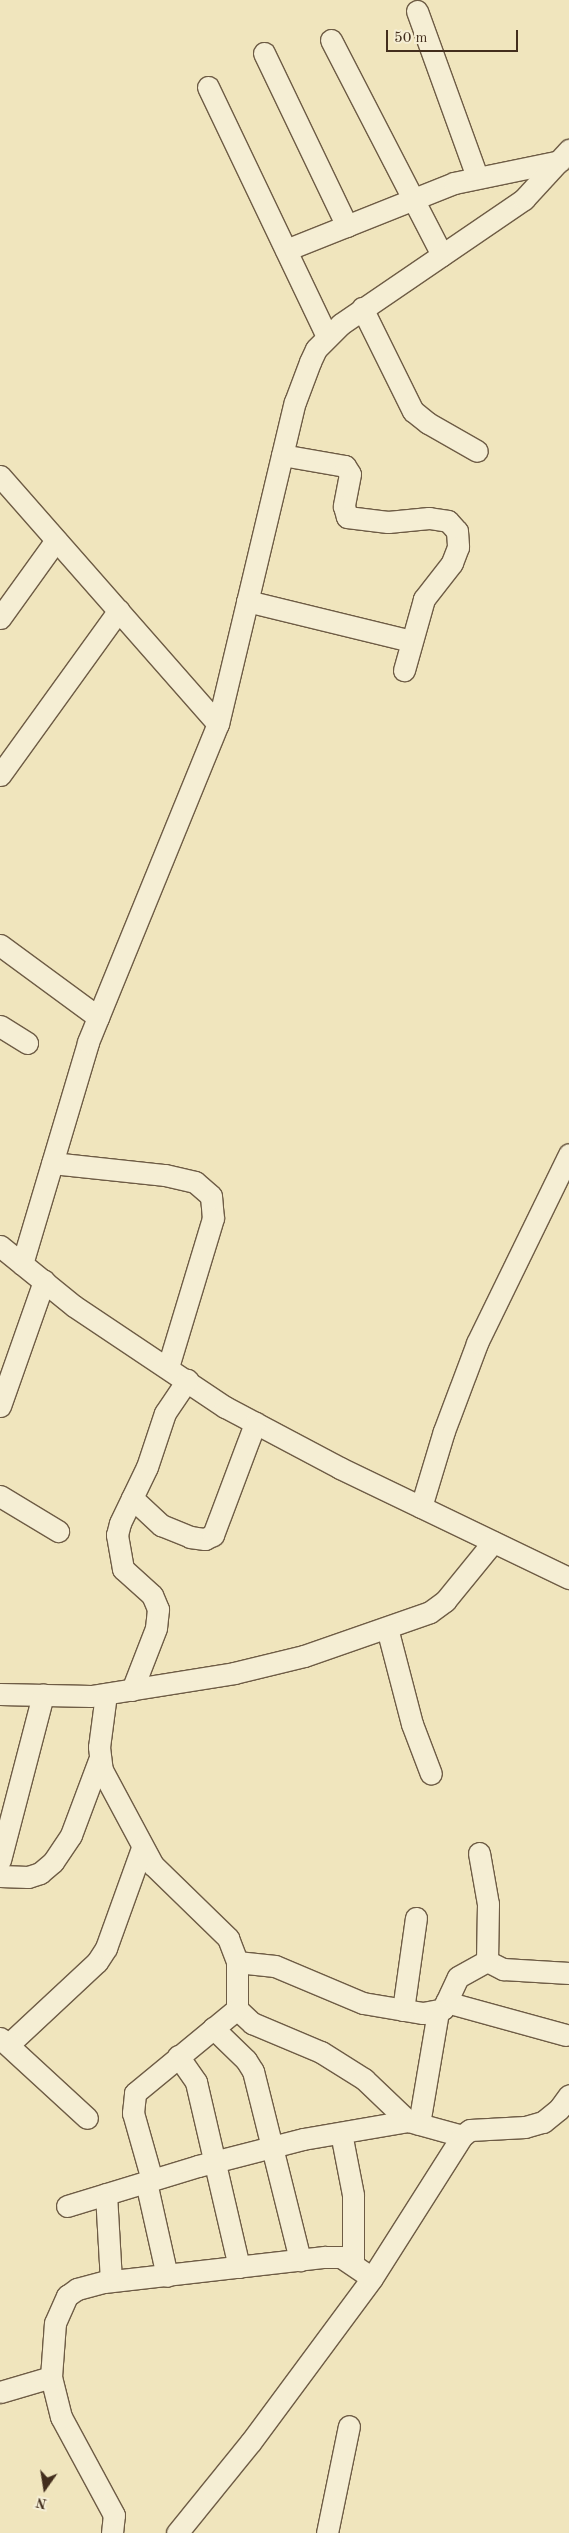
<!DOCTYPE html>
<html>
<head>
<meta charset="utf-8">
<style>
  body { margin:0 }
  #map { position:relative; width:569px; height:2533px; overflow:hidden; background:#f0e5bd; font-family:"Old Standard TT",serif }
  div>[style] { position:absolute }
  .roads { filter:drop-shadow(1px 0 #6e5c45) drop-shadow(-1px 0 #6e5c45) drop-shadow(0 1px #6e5c45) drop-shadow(0 -1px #6e5c45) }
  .minor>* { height:21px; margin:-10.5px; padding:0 10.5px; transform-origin:10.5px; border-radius:10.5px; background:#f5eed4 }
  span { translate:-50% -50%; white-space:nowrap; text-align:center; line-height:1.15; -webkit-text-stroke:4px #f5eed4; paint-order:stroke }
  .north { position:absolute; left:20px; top:2463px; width:50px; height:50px; -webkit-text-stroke:4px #f5eed4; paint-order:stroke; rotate:193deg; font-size:14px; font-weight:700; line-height:20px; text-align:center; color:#432e1d }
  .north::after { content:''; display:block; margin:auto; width:18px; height:22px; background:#432e1d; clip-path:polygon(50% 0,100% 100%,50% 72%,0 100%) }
  .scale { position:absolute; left:386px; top:30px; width:132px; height:22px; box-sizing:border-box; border:2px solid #432e1d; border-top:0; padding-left:6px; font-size:15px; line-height:18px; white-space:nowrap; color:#432e1d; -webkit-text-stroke:4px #f5eed4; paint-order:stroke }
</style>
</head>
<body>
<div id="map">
  <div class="roads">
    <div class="minor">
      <div style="left:417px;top:11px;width:177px;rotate:70.1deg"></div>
      <div style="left:331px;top:40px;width:242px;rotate:62.7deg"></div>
      <div style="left:264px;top:53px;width:192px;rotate:64.4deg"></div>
      <div style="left:208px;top:87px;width:277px;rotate:64.5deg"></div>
      <div style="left:286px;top:250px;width:181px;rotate:-21.7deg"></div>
      <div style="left:454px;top:183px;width:108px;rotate:-11.7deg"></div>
      <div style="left:362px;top:308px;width:115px;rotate:63.7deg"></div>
      <div style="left:413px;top:411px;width:19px;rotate:39deg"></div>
      <div style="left:428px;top:423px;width:56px;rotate:29.7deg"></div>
      <div style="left:282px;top:455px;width:64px;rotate:9.9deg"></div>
      <div style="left:345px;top:466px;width:9px;rotate:58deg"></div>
      <div style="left:350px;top:474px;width:33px;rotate:101deg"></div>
      <div style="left:344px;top:506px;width:11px;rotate:75deg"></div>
      <div style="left:347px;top:517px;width:41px;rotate:7deg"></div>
      <div style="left:388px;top:522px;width:41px;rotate:-5.6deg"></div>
      <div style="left:429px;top:518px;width:19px;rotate:9deg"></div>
      <div style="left:448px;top:521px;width:13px;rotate:48deg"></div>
      <div style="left:457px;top:531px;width:16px;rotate:86deg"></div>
      <div style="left:458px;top:547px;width:17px;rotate:111deg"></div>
      <div style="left:452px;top:563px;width:46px;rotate:127.9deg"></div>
      <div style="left:424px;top:599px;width:74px;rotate:105.7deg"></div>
      <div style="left:0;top:476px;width:330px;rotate:48.7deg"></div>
      <div style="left:247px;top:601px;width:169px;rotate:13.7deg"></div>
      <div style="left:0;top:618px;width:96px;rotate:-54.3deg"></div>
      <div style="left:0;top:775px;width:203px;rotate:-54.2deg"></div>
      <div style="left:0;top:945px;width:122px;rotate:36.3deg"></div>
      <div style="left:0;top:1026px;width:32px;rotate:32deg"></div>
      <div style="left:52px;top:1163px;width:114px;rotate:6.1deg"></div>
      <div style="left:165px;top:1175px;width:31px;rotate:13deg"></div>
      <div style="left:195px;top:1182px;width:21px;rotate:41deg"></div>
      <div style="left:211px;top:1196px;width:22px;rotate:85deg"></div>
      <div style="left:213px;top:1218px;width:156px;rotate:106.8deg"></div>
      <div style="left:0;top:1246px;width:95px;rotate:39deg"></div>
      <div style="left:74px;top:1306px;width:182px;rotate:33.8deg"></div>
      <div style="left:225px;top:1407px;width:130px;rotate:27.9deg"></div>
      <div style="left:340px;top:1468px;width:254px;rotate:25.7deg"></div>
      <div style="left:22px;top:1264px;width:232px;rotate:-73.4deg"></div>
      <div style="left:88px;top:1042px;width:344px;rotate:-67.8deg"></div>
      <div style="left:218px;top:724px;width:331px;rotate:-76.6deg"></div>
      <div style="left:295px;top:402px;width:43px;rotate:-69.4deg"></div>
      <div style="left:310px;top:362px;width:14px;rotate:-65deg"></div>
      <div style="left:316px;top:349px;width:35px;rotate:-45deg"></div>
      <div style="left:341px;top:324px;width:222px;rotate:-34.3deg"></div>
      <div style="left:524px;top:199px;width:67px;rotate:-47.4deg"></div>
      <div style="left:0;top:1406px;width:133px;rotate:-70.6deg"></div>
      <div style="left:0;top:1496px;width:68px;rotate:31.1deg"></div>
      <div style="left:132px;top:1498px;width:40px;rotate:43deg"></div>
      <div style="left:161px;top:1525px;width:31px;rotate:22deg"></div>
      <div style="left:190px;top:1537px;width:15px;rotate:8deg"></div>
      <div style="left:205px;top:1539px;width:9px;rotate:-27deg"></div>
      <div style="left:213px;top:1535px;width:120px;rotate:-69.4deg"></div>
      <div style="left:421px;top:1507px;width:79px;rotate:-73.2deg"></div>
      <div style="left:444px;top:1431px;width:94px;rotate:-69.4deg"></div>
      <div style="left:477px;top:1343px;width:210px;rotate:-64deg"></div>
      <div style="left:387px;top:1628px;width:99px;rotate:75.4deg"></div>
      <div style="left:412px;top:1724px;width:53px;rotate:69.2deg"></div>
      <div style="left:132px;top:1690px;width:66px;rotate:-68.8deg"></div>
      <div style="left:156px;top:1628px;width:19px;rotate:-84deg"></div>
      <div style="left:158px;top:1609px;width:15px;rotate:-113deg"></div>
      <div style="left:152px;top:1595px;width:39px;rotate:-138deg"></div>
      <div style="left:123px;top:1569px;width:35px;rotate:-100deg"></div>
      <div style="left:117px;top:1535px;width:12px;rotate:-76deg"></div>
      <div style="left:120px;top:1523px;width:62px;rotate:-64.3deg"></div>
      <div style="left:147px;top:1467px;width:57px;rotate:-71.6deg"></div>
      <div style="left:165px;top:1413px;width:40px;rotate:-56deg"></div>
      <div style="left:0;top:1694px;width:91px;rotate:1.3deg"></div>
      <div style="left:91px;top:1696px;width:145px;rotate:-9.1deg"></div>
      <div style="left:234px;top:1673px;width:72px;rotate:-13.7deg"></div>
      <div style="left:304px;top:1656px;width:133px;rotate:-19.2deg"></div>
      <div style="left:430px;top:1612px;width:19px;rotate:-36deg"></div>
      <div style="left:445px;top:1601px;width:76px;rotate:-50.9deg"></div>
      <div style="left:106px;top:1694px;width:53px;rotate:97.5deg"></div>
      <div style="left:99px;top:1747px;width:23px;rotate:83deg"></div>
      <div style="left:102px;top:1770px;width:108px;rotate:61.8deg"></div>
      <div style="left:153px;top:1865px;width:105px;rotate:44.2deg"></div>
      <div style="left:228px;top:1938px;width:26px;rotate:69deg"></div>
      <div style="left:237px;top:1962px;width:47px;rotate:90deg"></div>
      <div style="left:237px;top:2009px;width:21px;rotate:43deg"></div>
      <div style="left:252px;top:2023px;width:75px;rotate:22.8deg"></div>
      <div style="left:321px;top:2052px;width:51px;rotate:32.1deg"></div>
      <div style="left:364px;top:2079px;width:61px;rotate:43.7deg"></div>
      <div style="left:479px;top:1853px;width:52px;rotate:80deg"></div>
      <div style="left:488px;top:1904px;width:57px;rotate:91deg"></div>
      <div style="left:487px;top:1961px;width:18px;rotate:27deg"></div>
      <div style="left:503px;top:1969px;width:66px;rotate:3.5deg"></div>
      <div style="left:0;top:1860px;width:171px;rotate:-75.4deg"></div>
      <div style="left:0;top:1876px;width:28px;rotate:2deg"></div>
      <div style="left:28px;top:1877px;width:13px;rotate:-18deg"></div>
      <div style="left:40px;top:1873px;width:17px;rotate:-40deg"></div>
      <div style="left:53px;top:1862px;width:32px;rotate:-56deg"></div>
      <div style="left:71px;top:1835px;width:80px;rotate:-69.5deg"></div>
      <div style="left:237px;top:1962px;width:38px;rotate:6deg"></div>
      <div style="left:275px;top:1966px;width:95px;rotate:22.8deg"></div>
      <div style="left:363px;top:2003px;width:61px;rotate:9.5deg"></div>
      <div style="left:423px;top:2013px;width:20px;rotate:-11deg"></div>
      <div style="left:443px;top:2009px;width:35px;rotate:-65deg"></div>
      <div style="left:458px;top:1977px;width:33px;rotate:-29deg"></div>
      <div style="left:446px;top:2002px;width:124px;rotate:15.4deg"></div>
      <div style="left:403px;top:2010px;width:93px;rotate:-82deg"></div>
      <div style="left:213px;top:2028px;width:46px;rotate:44.1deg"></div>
      <div style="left:246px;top:2060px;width:13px;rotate:58deg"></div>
      <div style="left:253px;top:2071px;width:195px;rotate:76deg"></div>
      <div style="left:0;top:2038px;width:118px;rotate:42.6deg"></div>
      <div style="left:9px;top:2044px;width:120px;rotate:-43deg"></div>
      <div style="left:97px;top:1962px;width:17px;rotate:-57deg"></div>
      <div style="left:106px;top:1948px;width:106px;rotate:-70.2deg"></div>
      <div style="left:178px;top:2056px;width:32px;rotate:55deg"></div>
      <div style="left:196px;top:2082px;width:190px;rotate:76.9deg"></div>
      <div style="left:419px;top:2124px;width:114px;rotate:-80.4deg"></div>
      <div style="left:341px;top:2133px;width:63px;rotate:79deg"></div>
      <div style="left:353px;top:2195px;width:67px;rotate:90deg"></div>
      <div style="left:152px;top:2180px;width:70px;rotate:-105.8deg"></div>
      <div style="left:133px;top:2113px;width:20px;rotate:-84deg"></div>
      <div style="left:135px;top:2093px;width:132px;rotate:-39.5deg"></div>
      <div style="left:146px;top:2182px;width:96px;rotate:77.4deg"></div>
      <div style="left:106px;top:2194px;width:87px;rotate:86.7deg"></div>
      <div style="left:67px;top:2206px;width:137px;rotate:-17deg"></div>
      <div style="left:198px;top:2166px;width:108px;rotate:-14.4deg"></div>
      <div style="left:303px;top:2139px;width:107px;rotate:-9.7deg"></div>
      <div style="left:408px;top:2121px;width:56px;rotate:15.5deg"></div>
      <div style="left:0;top:2392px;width:53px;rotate:-16.4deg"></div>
      <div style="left:112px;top:2533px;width:18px;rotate:-84deg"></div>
      <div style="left:114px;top:2515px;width:111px;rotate:-118.4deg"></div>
      <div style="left:61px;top:2417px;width:41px;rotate:-104deg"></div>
      <div style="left:51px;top:2377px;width:54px;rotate:-85.8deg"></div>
      <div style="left:55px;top:2323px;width:30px;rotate:-66deg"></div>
      <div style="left:67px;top:2296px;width:12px;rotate:-35deg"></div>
      <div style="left:77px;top:2289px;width:28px;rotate:-15deg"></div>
      <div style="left:104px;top:2282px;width:222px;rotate:-6.5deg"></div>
      <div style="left:325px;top:2257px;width:16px"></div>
      <div style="left:341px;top:2257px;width:37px;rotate:34deg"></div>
      <div style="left:177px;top:2533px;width:116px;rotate:-51deg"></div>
      <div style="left:250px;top:2443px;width:205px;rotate:-53.5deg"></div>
      <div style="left:372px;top:2278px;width:168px;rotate:-57.6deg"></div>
      <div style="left:462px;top:2136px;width:10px;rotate:-37deg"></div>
      <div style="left:470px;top:2130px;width:55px;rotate:-3.1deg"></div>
      <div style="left:525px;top:2127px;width:19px;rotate:-16deg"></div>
      <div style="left:543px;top:2122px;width:21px;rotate:-39deg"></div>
      <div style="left:559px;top:2109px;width:17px;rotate:-54deg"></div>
      <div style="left:327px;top:2533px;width:109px;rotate:-78.4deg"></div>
    </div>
  </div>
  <div class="north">N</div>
  <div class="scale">50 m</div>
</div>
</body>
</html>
